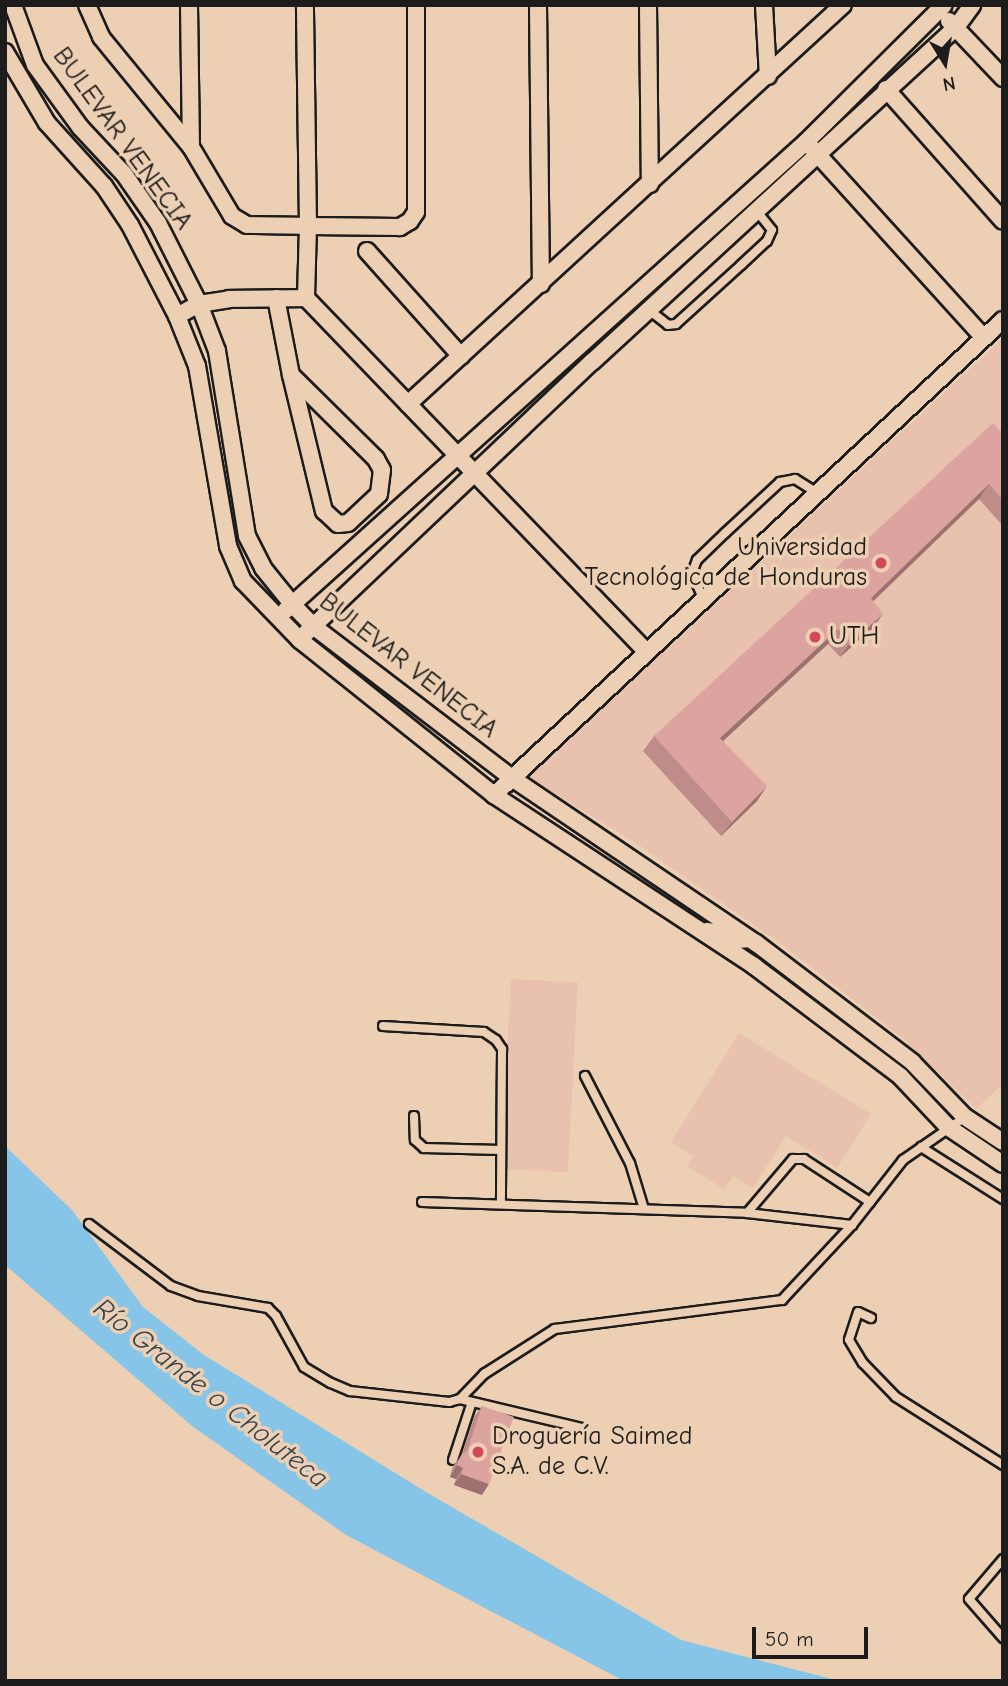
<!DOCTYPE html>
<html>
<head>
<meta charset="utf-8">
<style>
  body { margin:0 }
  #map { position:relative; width:1008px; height:1686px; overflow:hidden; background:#edd0b4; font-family:"Comic Neue",sans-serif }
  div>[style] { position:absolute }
  .built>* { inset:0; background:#e8c2ae; transform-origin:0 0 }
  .water>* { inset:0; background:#87c5e8 }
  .roads { filter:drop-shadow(2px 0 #1c1c1c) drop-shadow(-2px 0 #1c1c1c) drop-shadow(0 2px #1c1c1c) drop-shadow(0 -2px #1c1c1c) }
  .service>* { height:8px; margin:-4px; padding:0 4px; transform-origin:4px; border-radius:4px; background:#edd0b4 }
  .minor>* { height:16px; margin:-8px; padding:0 8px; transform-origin:8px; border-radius:8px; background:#edd0b4 }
  .wall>* { inset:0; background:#be8c89 }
  .shaded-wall>* { inset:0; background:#9b726f }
  .building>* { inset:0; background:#dda39f }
  .dots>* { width:19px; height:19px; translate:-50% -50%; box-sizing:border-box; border:4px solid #edd0b4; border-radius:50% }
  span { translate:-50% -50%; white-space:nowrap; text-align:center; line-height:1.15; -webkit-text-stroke:7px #edd0b4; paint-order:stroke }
  .street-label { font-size:26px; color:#1c1c1c }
  .poi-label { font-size:26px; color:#1c1c1c }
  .right { translate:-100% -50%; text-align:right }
  .left { translate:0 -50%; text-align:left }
  .water-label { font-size:28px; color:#37464f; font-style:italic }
  .frame { position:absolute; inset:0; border:7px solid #1c1c1c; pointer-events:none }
  .north { position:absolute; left:910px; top:28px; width:70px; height:70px; -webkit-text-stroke:5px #edd0b4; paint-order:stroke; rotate:169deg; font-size:19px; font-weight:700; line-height:28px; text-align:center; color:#1c1c1c }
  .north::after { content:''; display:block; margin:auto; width:24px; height:32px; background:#1c1c1c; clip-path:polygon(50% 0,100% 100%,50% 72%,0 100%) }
  .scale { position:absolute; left:752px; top:1627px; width:116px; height:32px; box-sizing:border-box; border:4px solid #1c1c1c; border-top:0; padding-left:9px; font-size:21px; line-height:24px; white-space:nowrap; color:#1c1c1c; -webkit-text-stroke:5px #edd0b4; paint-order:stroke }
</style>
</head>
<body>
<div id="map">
  <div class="built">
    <div style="clip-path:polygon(1003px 338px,1003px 1084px,976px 1109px,905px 1040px,785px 947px,640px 846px,528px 777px)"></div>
    <div style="left:511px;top:979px;width:67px;height:190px;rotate:3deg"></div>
    <div style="clip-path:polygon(739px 1033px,871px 1114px,837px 1168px,786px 1136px,753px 1188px,733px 1176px,724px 1189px,687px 1166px,693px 1156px,671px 1142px)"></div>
  </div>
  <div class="water">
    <div style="clip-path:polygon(5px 1146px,72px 1210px,143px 1307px,204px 1355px,426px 1492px,681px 1640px,840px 1681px,624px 1681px,346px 1535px,192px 1426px,5px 1265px)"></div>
  </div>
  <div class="roads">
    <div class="service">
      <div style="left:649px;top:310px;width:24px;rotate:38deg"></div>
      <div style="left:668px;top:325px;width:8px;rotate:-7deg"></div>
      <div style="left:676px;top:324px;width:88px;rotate:-42.2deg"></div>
      <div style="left:741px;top:265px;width:35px;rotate:-43deg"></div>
      <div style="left:767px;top:241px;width:12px;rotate:-66deg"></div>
      <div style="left:772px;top:230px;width:26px;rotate:-129deg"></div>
      <div style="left:703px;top:598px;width:27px;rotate:-114deg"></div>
      <div style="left:692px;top:573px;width:14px;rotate:-69deg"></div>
      <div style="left:697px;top:560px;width:39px;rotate:-44deg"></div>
      <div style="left:725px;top:533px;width:75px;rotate:-42.8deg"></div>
      <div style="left:780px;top:482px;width:15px;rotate:-11deg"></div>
      <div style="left:795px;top:479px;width:25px;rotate:32deg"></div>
      <div style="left:701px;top:931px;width:7px;rotate:-34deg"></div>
      <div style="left:707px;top:927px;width:8px;rotate:7deg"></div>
      <div style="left:715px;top:928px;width:28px;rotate:35deg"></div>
      <div style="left:738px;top:944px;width:16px;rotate:-4deg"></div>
      <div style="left:383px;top:1026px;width:101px;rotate:3.4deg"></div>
      <div style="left:484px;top:1032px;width:14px;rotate:34deg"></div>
      <div style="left:496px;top:1040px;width:11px;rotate:56deg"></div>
      <div style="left:502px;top:1049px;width:154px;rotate:90.4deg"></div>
      <div style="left:585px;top:1076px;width:98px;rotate:62.7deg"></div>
      <div style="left:630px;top:1163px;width:48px;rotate:73.1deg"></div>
      <div style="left:414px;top:1116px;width:24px;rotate:88deg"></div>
      <div style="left:415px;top:1140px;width:12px;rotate:42deg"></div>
      <div style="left:424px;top:1148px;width:77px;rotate:1.5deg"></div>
      <div style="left:921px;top:1147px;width:97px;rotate:32.4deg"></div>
      <div style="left:422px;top:1202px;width:325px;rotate:1.9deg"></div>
      <div style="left:747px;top:1213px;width:106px;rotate:6.5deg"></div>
      <div style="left:747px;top:1213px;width:71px;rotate:-49.6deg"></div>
      <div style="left:793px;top:1159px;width:11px"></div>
      <div style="left:804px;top:1159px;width:79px;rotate:33.1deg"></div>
      <div style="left:89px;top:1224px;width:103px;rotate:37.1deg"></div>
      <div style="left:171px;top:1286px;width:29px;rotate:20deg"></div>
      <div style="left:198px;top:1296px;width:71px;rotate:9.7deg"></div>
      <div style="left:268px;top:1308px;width:11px;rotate:45deg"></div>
      <div style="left:276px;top:1316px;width:58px;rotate:61.2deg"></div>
      <div style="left:304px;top:1367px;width:31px;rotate:31deg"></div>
      <div style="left:331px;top:1383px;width:21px;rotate:23deg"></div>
      <div style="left:350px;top:1391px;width:100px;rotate:6.3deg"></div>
      <div style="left:449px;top:1402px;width:11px;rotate:-15deg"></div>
      <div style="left:460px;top:1399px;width:35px;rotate:-46deg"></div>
      <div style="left:484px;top:1374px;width:84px;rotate:-32.4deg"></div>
      <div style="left:555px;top:1329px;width:229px;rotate:-7.3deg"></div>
      <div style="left:782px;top:1300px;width:103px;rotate:-47deg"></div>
      <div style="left:852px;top:1225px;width:83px;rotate:-51.9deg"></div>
      <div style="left:903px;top:1160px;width:75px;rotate:-34.7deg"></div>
      <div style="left:871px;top:1318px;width:14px;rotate:-155deg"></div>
      <div style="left:858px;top:1312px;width:29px;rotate:108deg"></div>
      <div style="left:849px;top:1340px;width:27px;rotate:59deg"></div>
      <div style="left:863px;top:1363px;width:47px;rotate:45.9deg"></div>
      <div style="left:896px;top:1397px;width:127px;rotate:32.4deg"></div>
      <div style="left:460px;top:1399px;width:125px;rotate:13.4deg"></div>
      <div style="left:453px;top:1460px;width:61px;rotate:-71.9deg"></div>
      <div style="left:1003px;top:1559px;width:52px;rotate:130.4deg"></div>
      <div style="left:969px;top:1599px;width:52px;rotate:48.9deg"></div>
    </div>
    <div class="minor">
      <div style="left:13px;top:5px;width:64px;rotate:69.9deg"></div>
      <div style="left:35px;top:65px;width:77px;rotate:54deg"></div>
      <div style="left:80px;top:127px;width:64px;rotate:46.9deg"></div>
      <div style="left:124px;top:174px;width:60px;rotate:55.2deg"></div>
      <div style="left:158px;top:223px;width:91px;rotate:63.2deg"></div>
      <div style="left:199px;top:304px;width:50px;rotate:69deg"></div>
      <div style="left:217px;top:351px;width:187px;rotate:80.8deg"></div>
      <div style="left:247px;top:536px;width:36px;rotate:63deg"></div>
      <div style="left:263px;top:568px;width:46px;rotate:51.1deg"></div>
      <div style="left:292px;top:604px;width:30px;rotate:46deg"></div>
      <div style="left:313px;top:626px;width:250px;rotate:37.4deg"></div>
      <div style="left:512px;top:778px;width:295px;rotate:34.1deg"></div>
      <div style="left:756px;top:943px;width:196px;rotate:37.3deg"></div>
      <div style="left:912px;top:1062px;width:76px;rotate:46.1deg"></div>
      <div style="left:965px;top:1117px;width:45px;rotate:33.3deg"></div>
      <div style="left:87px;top:5px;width:35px;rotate:66deg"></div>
      <div style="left:101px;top:37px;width:142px;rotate:50.7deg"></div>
      <div style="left:191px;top:147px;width:80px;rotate:59.3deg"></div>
      <div style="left:232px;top:216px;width:17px;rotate:31deg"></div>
      <div style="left:247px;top:225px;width:61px;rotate:0.9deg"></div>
      <div style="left:308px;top:226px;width:221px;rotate:-90.8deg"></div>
      <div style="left:189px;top:5px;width:142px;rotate:89.2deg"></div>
      <div style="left:416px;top:5px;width:207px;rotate:90deg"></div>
      <div style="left:416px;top:212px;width:11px;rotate:124deg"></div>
      <div style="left:410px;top:221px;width:12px;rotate:149deg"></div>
      <div style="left:400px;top:227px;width:92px;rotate:-179.4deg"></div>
      <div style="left:308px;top:226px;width:72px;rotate:91.6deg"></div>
      <div style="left:306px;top:298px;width:490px;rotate:46.1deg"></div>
      <div style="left:538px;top:5px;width:279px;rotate:89.4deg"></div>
      <div style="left:648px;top:5px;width:179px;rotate:89.4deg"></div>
      <div style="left:764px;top:5px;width:71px;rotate:86.8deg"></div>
      <div style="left:949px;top:21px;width:79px;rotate:46.5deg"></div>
      <div style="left:5px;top:52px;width:82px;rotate:59.4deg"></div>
      <div style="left:47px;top:123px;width:85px;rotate:47.9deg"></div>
      <div style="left:104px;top:186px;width:47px;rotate:56.3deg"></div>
      <div style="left:130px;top:225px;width:102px;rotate:62.7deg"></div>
      <div style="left:177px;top:316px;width:54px;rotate:68.2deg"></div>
      <div style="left:197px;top:366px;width:183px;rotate:80.2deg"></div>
      <div style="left:228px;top:546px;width:38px;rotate:67deg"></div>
      <div style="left:243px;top:581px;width:82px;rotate:46deg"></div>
      <div style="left:300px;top:640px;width:248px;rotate:38.6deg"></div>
      <div style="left:494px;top:795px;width:311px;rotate:33.3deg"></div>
      <div style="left:754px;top:966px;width:183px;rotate:37deg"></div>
      <div style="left:900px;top:1076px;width:70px;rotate:46.7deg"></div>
      <div style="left:948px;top:1127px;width:66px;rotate:33.9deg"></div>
      <div style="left:886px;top:89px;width:176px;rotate:48.4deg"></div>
      <div style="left:810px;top:146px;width:258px;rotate:47.8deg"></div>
      <div style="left:367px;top:251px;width:141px;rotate:48.2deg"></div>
      <div style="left:276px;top:298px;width:78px;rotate:79deg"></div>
      <div style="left:291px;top:375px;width:140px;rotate:76.4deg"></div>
      <div style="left:324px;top:511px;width:19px;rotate:43deg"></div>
      <div style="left:338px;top:524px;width:10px;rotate:-6deg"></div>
      <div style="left:348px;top:523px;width:42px;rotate:-43.1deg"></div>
      <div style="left:379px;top:494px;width:24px;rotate:-83deg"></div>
      <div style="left:382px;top:470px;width:13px;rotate:-119deg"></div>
      <div style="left:376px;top:459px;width:120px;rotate:-135.3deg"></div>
      <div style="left:177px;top:316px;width:25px;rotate:-29deg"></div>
      <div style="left:199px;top:304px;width:30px;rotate:-9deg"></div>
      <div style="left:229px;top:299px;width:77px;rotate:-0.7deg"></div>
      <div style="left:408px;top:404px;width:590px;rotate:-42.53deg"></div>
      <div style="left:286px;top:610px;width:700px;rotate:-41.99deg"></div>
      <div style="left:806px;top:142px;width:194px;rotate:-44.8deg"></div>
      <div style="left:306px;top:633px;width:394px;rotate:-43.5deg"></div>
      <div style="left:592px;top:362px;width:496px;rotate:-42.6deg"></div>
      <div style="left:957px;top:26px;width:26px;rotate:-54deg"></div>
      <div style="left:494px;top:795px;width:696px;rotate:-43.02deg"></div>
    </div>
  </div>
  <div class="wall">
    <div style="clip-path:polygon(1003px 433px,1003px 526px,979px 499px,873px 601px,872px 629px,840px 657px,828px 644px,723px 741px,757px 801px,721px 836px,643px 751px,654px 736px)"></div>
    <div style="clip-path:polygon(482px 1406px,482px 1495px,454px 1485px,456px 1479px,450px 1477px,453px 1466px,462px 1455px,474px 1417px)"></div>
  </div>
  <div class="shaded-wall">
    <div style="clip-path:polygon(989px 484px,979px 499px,861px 613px,871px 598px)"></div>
    <div style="clip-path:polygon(883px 614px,872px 629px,840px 657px,851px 642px)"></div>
    <div style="clip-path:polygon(838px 629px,828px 644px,710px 753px,720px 738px)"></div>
    <div style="clip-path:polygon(767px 786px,757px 801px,721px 836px,732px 822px)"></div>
    <div style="clip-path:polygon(457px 1465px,463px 1468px,456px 1479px,450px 1477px)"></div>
    <div style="clip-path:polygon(461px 1474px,489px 1484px,482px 1495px,454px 1485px)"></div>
  </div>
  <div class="building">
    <div style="clip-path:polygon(993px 423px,1003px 433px,1003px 500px,989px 484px,871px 598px,883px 614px,851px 642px,838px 629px,720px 738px,767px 786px,732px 822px,654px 736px)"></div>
    <div style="clip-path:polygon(482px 1406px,514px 1417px,489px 1484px,461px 1474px,463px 1468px,457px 1465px,461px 1455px,467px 1451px)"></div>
  </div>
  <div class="dots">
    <div style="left:881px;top:563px;background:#d1495b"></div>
    <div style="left:815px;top:637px;background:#d1495b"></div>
    <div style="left:478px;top:1452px;background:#d1495b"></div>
  </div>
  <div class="street-label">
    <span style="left:122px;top:139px;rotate:54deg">BULEVAR VENECIA</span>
    <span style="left:408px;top:666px;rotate:38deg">BULEVAR VENECIA</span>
  </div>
  <div class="poi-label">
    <span class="right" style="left:867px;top:563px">Universidad<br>Tecnológica de Honduras</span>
    <span class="left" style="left:829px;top:637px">UTH</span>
    <span class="left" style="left:492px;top:1452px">Droguería Saimed<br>S.A. de C.V.</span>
  </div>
  <div class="water-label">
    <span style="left:211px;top:1393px;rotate:38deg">Río Grande o Choluteca</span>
  </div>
  <div class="frame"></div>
  <div class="north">N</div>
  <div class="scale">50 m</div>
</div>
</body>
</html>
